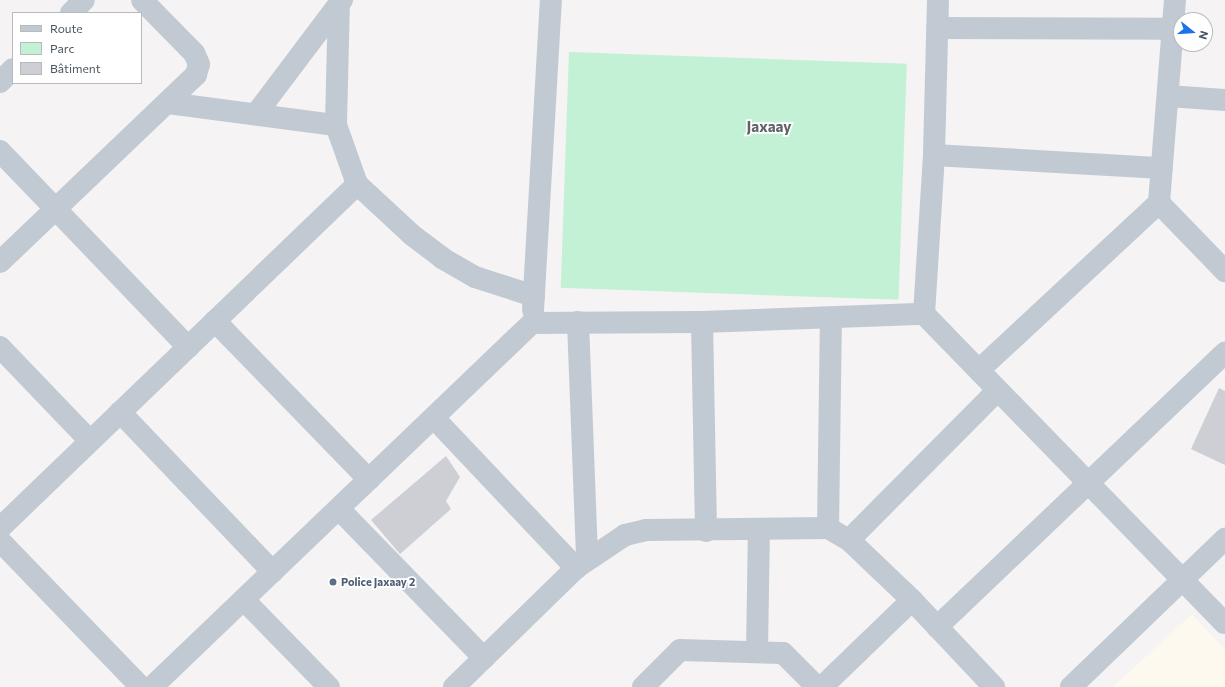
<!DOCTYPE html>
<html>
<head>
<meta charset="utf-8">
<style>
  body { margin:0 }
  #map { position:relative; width:1225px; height:687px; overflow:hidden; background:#f5f3f3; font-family:Commissioner,sans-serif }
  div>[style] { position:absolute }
  .commercial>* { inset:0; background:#fdf9ef }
  .green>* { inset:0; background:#c3f1d5; transform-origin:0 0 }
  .building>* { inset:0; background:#cdcfd5 }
  .street>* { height:22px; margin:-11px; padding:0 11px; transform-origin:11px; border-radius:11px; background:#c1cad2 }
  .dots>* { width:11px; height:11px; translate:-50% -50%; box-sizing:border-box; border:2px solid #fff; border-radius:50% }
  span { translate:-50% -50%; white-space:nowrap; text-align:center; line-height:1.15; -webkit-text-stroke:3.5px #fff; paint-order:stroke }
  .service-label { font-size:11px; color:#4e5e75; font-weight:700 }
  .left { translate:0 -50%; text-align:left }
  .district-label { font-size:15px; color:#5f6368; font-weight:700 }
  .legend { position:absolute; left:12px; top:12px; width:130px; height:72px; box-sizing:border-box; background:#fff; border:1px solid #b7bbc0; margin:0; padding:5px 7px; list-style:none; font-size:12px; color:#4a5661 }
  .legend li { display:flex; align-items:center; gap:8px; height:20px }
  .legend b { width:20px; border:1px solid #b7bbc0 }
  .north { position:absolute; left:1173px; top:12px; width:40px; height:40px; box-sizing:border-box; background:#fff; border:1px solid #b7bbc0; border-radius:50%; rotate:107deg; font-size:11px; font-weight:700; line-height:16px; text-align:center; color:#4a5661 }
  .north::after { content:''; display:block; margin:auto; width:14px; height:18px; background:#1a73e8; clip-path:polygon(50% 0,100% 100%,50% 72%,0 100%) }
</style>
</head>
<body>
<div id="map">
  <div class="commercial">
    <div style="clip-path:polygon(1192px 614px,1225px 650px,1225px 687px,1113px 687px)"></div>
  </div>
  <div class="green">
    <div style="left:569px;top:52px;width:338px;height:236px;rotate:2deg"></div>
  </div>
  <div class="building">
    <div style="clip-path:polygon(1219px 388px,1225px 391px,1225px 465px,1191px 449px)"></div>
    <div style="clip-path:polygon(446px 456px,460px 477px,446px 501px,451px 509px,400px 554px,371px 520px)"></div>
  </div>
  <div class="street">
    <div style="left:339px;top:0;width:125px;rotate:91.4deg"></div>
    <div style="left:336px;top:125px;width:63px;rotate:70.4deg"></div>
    <div style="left:357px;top:184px;width:75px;rotate:42.8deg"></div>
    <div style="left:412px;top:235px;width:38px;rotate:37deg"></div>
    <div style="left:442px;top:258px;width:38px;rotate:30deg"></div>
    <div style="left:475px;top:277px;width:62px;rotate:17.9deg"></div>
    <div style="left:938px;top:0;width:155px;rotate:91.5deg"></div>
    <div style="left:934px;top:155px;width:159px;rotate:93.6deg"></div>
    <div style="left:924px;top:314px;width:431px;rotate:45.8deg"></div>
    <div style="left:71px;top:13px;width:18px;rotate:-45deg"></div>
    <div style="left:939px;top:28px;width:234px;rotate:0.2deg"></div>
    <div style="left:0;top:82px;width:18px;rotate:-45deg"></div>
    <div style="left:1168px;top:96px;width:57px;rotate:4deg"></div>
    <div style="left:168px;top:103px;width:169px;rotate:7.5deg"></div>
    <div style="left:256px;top:114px;width:143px;rotate:-53deg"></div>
    <div style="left:0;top:151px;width:272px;rotate:46.2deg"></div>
    <div style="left:934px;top:155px;width:228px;rotate:3.3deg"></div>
    <div style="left:1159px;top:203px;width:95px;rotate:45.9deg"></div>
    <div style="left:0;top:262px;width:271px;rotate:-43.7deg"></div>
    <div style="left:196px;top:75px;width:11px;rotate:-75deg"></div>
    <div style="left:199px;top:64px;width:12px;rotate:-114deg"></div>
    <div style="left:194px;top:53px;width:74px;rotate:-134.5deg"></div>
    <div style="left:533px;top:310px;width:311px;rotate:-86.7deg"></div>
    <div style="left:215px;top:321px;width:221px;rotate:45.9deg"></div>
    <div style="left:578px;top:322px;width:236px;rotate:87.8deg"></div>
    <div style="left:702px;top:322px;width:209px;rotate:88.9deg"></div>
    <div style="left:0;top:347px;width:130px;rotate:46.2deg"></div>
    <div style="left:979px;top:370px;width:246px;rotate:-42.9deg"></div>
    <div style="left:1159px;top:203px;width:204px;rotate:-85.5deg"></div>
    <div style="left:120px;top:412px;width:221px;rotate:46.3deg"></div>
    <div style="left:434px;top:418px;width:207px;rotate:46.6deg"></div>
    <div style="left:339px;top:509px;width:208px;rotate:45.8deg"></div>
    <div style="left:0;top:528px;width:496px;rotate:-43.9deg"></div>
    <div style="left:828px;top:528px;width:209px;rotate:-89.2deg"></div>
    <div style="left:849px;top:540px;width:211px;rotate:-45.2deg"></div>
    <div style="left:0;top:541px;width:203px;rotate:46deg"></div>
    <div style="left:244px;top:600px;width:122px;rotate:45.7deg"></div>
    <div style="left:937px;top:627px;width:398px;rotate:-43.6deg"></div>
    <div style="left:757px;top:652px;width:122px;rotate:-89.1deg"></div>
    <div style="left:152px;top:687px;width:526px;rotate:-43.77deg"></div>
    <div style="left:532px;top:323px;width:170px;rotate:-0.3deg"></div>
    <div style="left:702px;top:322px;width:222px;rotate:-2.1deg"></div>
    <div style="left:454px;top:687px;width:170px;rotate:-44.3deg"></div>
    <div style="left:576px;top:568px;width:59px;rotate:-34deg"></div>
    <div style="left:625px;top:535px;width:22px;rotate:-13deg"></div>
    <div style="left:646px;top:530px;width:182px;rotate:-0.6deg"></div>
    <div style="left:828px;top:528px;width:24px;rotate:30deg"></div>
    <div style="left:849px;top:540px;width:87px;rotate:43.6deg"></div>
    <div style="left:912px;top:600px;width:120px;rotate:46.7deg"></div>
    <div style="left:643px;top:687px;width:52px;rotate:-45deg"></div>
    <div style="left:680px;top:650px;width:103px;rotate:1.7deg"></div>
    <div style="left:783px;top:653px;width:48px;rotate:45deg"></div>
    <div style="left:822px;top:687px;width:125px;rotate:-44deg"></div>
    <div style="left:1071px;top:687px;width:214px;rotate:-43.9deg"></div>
  </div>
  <div class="dots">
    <div style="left:333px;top:582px;background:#5c6f8a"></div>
  </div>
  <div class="service-label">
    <span class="left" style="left:341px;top:582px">Police Jaxaay 2</span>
  </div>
  <div class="district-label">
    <span style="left:769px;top:127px">Jaxaay</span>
  </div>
  <ul class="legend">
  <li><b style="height:5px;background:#c1cad2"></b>Route</li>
  <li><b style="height:11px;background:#c3f1d5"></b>Parc</li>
  <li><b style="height:11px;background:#cdcfd5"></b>Bâtiment</li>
  </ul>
  <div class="north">N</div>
</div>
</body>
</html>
